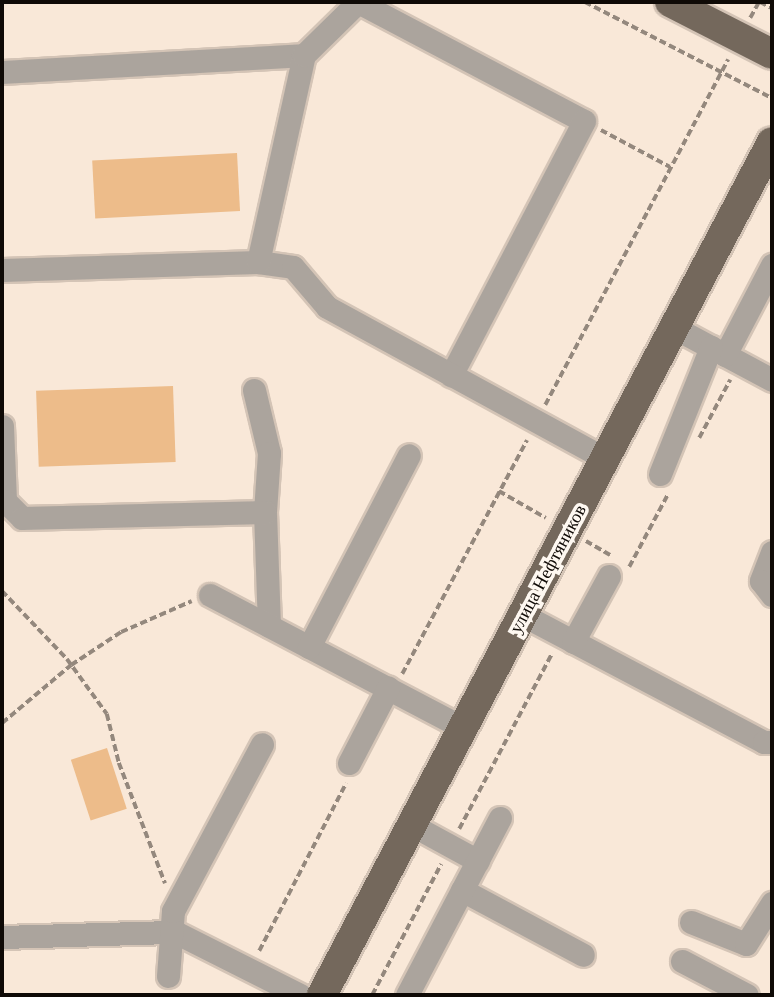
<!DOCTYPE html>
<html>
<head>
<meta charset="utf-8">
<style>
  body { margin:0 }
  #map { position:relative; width:774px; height:997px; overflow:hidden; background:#f9e8d8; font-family:Georgia,serif }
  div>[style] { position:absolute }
  .green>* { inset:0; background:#edbc8a; transform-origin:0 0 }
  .path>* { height:3.5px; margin-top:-1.75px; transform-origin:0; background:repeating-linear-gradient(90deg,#94887d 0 7px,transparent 0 10.5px) }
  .roads { filter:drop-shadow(2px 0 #d4c4b6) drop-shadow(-2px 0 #d4c4b6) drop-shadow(0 2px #d4c4b6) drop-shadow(0 -2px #d4c4b6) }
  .minor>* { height:23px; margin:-11.5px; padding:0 11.5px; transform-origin:11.5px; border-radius:11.5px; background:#aba49d }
  .major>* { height:30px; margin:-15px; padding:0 15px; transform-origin:15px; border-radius:15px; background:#74685c }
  span { translate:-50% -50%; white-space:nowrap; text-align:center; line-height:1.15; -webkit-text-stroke:7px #fef8f1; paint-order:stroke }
  .street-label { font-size:18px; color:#0f0a06 }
  .frame { position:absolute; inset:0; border:4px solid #0f0a06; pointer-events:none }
</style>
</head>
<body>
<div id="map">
  <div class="green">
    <div style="left:237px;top:153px;width:58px;height:145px;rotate:87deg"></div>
    <div style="left:173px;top:386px;width:76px;height:137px;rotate:88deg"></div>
    <div style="left:107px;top:748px;width:64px;height:38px;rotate:72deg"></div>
  </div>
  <div class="path">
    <div style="left:585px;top:2px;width:210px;rotate:27.2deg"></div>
    <div style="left:760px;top:2px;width:13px;rotate:27deg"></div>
    <div style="left:750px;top:18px;width:18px;rotate:-61deg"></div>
    <div style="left:601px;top:130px;width:78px;rotate:28.2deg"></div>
    <div style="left:545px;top:405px;width:391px;rotate:-62.1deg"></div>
    <div style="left:699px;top:438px;width:66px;rotate:-61.9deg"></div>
    <div style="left:499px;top:491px;width:54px;rotate:29.9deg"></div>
    <div style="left:586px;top:541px;width:28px;rotate:30deg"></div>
    <div style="left:629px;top:567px;width:83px;rotate:-61.9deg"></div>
    <div style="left:2px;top:591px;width:94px;rotate:46.3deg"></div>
    <div style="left:67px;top:659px;width:68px;rotate:54deg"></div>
    <div style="left:107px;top:714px;width:50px;rotate:76.2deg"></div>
    <div style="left:119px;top:763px;width:129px;rotate:69deg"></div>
    <div style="left:402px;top:674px;width:265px;rotate:-61.9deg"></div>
    <div style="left:2px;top:723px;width:90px;rotate:-40deg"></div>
    <div style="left:71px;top:665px;width:60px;rotate:-33.4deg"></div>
    <div style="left:121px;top:632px;width:77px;rotate:-23.6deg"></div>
    <div style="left:459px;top:829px;width:199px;rotate:-62.1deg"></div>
    <div style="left:259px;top:951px;width:189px;rotate:-62.6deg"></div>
    <div style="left:372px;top:995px;width:148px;rotate:-62.2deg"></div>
  </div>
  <div class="roads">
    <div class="minor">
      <div style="left:358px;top:2px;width:255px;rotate:27.8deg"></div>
      <div style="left:584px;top:121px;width:287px;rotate:117.6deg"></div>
      <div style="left:2px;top:72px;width:302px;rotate:-3.2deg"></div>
      <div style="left:258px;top:262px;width:35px;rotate:8deg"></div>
      <div style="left:293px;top:267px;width:52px;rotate:49.6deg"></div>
      <div style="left:327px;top:307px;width:318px;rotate:28.6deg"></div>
      <div style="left:2px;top:270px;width:256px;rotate:-1.8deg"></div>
      <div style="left:258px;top:262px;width:212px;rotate:-77.5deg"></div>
      <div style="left:304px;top:55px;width:76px;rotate:-44.5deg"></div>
      <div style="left:675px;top:328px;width:110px;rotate:28.2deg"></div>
      <div style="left:725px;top:355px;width:102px;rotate:-62.4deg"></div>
      <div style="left:254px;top:390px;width:65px;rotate:76.6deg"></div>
      <div style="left:269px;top:453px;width:59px;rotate:93.9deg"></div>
      <div style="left:265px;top:512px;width:114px;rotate:88deg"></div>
      <div style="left:2px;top:426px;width:75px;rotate:87.7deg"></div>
      <div style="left:5px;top:501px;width:24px;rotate:45deg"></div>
      <div style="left:22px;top:518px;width:243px;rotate:-1.4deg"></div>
      <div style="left:660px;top:474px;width:137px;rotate:-68.1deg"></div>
      <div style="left:772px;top:552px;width:31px;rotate:111deg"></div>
      <div style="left:761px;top:581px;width:18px;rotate:52deg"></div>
      <div style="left:210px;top:595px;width:286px;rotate:27.7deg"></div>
      <div style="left:523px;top:615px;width:272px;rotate:27.8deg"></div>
      <div style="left:764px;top:742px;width:8px"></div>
      <div style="left:573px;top:642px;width:75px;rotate:-61.4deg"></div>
      <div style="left:309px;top:647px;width:216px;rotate:-62.5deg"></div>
      <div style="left:349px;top:763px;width:85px;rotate:-62.5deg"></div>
      <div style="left:412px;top:825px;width:75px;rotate:28.6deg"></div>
      <div style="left:462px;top:890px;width:137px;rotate:28.2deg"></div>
      <div style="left:691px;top:922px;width:59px;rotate:21.8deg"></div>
      <div style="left:746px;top:944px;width:49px;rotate:-57.6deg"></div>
      <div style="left:2px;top:937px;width:173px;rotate:-1.7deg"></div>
      <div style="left:175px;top:932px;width:140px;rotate:26.7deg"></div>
      <div style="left:682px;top:961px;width:73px;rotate:27.6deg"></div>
      <div style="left:168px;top:976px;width:65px;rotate:-85.6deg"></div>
      <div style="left:173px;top:911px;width:189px;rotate:-61.9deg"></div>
      <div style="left:407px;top:995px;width:200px;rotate:-62.3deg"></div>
    </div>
    <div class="major">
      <div style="left:670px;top:2px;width:114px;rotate:27deg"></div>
      <div style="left:322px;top:995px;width:964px;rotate:-62.19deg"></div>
    </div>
  </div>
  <div class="street-label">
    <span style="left:548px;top:569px;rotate:-62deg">улица Нефтяников</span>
  </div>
  <div class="frame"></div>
</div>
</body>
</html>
